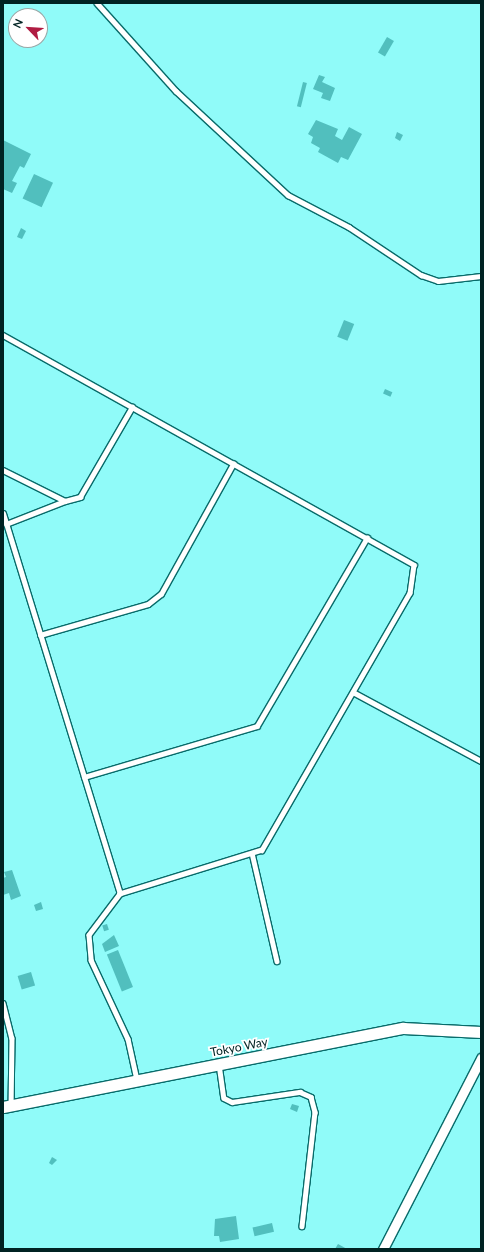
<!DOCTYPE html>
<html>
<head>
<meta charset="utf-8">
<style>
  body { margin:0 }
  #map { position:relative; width:484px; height:1252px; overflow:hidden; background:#90fbf9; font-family:Lato,sans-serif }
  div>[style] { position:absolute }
  .building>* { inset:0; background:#51bfbe; transform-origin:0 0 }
  .roads { filter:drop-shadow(1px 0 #086b6a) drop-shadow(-1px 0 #086b6a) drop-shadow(0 1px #086b6a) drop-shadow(0 -1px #086b6a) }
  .service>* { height:4.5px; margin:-2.25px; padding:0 2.25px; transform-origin:2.25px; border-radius:2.25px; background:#fff }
  .minor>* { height:9px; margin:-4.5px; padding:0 4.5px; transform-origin:4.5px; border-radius:4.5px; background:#fff }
  .tertiary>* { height:11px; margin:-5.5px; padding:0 5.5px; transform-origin:5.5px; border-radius:5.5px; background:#fff }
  span { translate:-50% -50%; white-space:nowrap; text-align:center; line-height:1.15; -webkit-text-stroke:3.5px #fff; paint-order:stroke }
  .street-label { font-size:12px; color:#002323 }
  .frame { position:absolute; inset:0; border:4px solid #002323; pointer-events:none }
  .north { position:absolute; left:8px; top:8px; width:40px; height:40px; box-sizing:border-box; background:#fff; border:1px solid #99a7a7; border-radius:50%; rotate:295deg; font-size:11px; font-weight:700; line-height:16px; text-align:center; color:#002323 }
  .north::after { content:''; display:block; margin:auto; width:14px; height:18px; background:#b01c42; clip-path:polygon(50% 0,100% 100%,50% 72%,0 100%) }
</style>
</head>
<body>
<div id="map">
  <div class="building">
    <div style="left:387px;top:37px;width:8px;height:18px;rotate:30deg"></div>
    <div style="clip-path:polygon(319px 75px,325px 77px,322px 82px,335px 88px,330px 101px,321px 98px,323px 93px,313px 89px)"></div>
    <div style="left:303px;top:82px;width:4px;height:25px;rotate:14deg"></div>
    <div style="clip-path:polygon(316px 120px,338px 129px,335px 136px,342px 140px,349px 127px,362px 134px,348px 160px,341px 157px,338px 163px,318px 152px,320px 148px,311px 143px,313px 137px,308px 134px)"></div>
    <div style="clip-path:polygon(397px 132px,403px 135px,400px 141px,395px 138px)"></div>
    <div style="clip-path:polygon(3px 140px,31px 154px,24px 168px,20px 166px,12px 181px,17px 183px,12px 193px,3px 189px)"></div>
    <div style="left:34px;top:174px;width:21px;height:27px;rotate:25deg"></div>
    <div style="clip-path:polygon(21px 228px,26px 231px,22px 239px,17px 237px)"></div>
    <div style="left:344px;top:320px;width:11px;height:18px;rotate:22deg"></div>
    <div style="left:385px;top:389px;width:8px;height:5px;rotate:23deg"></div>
    <div style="clip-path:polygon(12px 870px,21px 896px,11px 900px,9px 893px,3px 895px,3px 878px,6px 877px,4px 872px)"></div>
    <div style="clip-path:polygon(41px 902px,43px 909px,36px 911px,34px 905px)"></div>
    <div style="left:107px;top:924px;width:6px;height:5px;rotate:72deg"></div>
    <div style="clip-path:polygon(114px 935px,119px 946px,105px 952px,102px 944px)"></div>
    <div style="left:118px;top:950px;width:40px;height:12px;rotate:68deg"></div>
    <div style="left:31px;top:972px;width:14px;height:14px;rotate:73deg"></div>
    <div style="clip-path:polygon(292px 1104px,299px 1106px,297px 1112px,290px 1109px)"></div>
    <div style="clip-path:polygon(52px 1157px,57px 1160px,52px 1165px,49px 1163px)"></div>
    <div style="clip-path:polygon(236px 1216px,239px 1239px,220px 1242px,219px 1236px,214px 1236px,215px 1219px)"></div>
    <div style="left:272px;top:1223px;width:9px;height:20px;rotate:77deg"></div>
    <div style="clip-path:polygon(338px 1244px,347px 1249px,335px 1249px)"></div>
  </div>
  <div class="roads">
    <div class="service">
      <div style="left:97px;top:3px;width:118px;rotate:48.1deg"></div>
      <div style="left:176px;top:91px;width:153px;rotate:42.9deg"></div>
      <div style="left:288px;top:195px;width:69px;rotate:27.7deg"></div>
      <div style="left:349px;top:227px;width:87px;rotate:33.7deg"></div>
      <div style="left:421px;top:275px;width:18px;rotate:19deg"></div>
      <div style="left:438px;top:281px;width:43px;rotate:-6.6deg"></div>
      <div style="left:3px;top:335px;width:471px;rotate:29.2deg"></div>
      <div style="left:414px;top:565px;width:28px;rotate:98deg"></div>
      <div style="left:410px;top:593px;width:297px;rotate:119.9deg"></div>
      <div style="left:262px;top:850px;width:149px;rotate:162.8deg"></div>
      <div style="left:120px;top:894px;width:398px;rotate:-107.1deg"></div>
      <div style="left:3px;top:470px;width:69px;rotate:26.6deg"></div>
      <div style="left:65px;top:501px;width:16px;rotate:-15deg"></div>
      <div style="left:80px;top:497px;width:104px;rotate:-60deg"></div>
      <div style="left:6px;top:524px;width:63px;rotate:-21.3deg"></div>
      <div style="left:40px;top:635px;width:112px;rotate:-16deg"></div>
      <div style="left:148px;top:604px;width:16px;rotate:-38deg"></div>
      <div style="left:161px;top:594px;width:149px;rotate:-61deg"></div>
      <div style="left:353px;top:692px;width:145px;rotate:28.3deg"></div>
      <div style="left:84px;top:777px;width:180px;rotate:-16.4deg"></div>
      <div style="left:257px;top:726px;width:218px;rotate:-59.7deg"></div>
      <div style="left:252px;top:853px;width:111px;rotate:77deg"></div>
      <div style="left:120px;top:894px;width:51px;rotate:127.1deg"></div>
      <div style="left:89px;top:935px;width:25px;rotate:85deg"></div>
      <div style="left:91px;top:960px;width:87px;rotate:64.9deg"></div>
      <div style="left:128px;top:1039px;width:42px;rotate:77.6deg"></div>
      <div style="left:3px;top:1003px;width:36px;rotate:76deg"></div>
      <div style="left:12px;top:1038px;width:68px;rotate:90.8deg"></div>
      <div style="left:219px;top:1064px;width:34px;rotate:82deg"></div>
      <div style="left:224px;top:1098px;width:9px;rotate:27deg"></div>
      <div style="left:232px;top:1102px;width:69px;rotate:-8.4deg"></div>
      <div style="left:300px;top:1092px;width:12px;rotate:24deg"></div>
      <div style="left:311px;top:1097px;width:16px;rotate:75deg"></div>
      <div style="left:315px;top:1112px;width:115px;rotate:96.5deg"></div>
    </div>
    <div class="minor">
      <div style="left:383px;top:1249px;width:215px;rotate:-62.8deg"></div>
    </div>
    <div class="tertiary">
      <div style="left:3px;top:1107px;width:408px;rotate:-11.2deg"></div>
      <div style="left:403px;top:1028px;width:78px;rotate:2.9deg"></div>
    </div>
  </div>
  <div class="street-label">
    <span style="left:239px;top:1047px;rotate:-11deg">Tokyo Way</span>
  </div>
  <div class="frame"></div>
  <div class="north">N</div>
</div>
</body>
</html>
